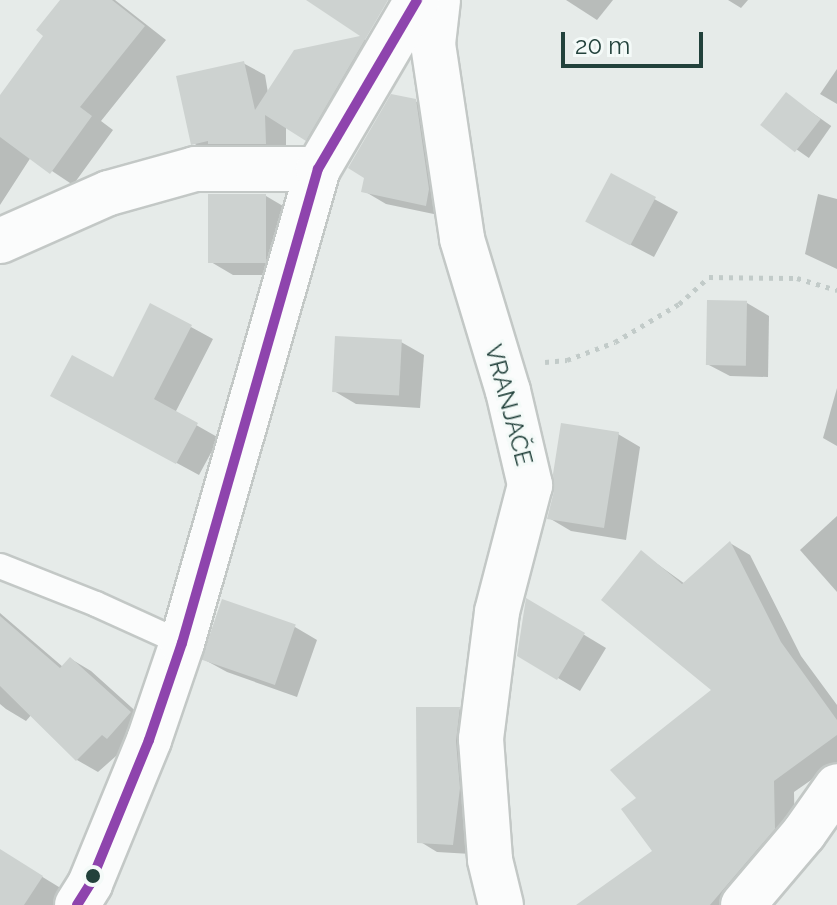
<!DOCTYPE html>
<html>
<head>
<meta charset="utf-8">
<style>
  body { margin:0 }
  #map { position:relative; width:837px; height:905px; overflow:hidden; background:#e6ebe9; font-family:Raleway,sans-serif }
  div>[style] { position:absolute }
  .shadow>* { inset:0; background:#0003; transform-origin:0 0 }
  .building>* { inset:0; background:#cdd2d0; transform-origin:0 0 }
  .path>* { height:5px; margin-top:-2.5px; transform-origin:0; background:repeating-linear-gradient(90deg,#c2cbc9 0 4px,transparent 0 10px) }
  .roads { filter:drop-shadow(2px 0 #c3c8c6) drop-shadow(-2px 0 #c3c8c6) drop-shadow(0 2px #c3c8c6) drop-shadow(0 -2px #c3c8c6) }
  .lane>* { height:24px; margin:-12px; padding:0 12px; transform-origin:12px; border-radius:12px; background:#fbfcfc }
  .street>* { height:44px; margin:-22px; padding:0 22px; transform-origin:22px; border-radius:22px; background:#fbfcfc }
  .bus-1>* { height:10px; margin:-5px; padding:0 5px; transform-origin:5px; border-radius:5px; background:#8e44ad }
  .dots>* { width:22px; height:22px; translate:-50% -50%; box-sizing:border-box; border:4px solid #f4faf8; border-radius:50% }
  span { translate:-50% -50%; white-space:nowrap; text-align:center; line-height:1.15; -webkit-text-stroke:6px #f4faf8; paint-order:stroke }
  .street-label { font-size:24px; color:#22413b }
  .scale { position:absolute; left:561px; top:32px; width:142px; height:36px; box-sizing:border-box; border:4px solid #22413b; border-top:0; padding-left:10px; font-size:24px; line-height:28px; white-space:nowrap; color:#22413b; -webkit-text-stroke:6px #f4faf8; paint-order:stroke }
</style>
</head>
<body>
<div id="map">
  <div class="shadow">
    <div style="clip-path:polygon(62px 0,115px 0,166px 40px,101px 121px,113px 130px,73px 185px,31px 157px,0 205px,0 98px,46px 35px)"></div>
    <div style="clip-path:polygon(390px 0,416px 0,327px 151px,286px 126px,286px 155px,214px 155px,193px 143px,243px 63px,265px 75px,268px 93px,363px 38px,366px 41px)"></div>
    <div style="clip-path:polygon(566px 0,613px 0,597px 20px)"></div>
    <div style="clip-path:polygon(728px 0,748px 0,741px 8px)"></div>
    <div style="clip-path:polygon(837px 69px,837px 104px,820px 94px)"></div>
    <div style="left:787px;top:95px;width:54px;height:39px;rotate:35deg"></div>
    <div style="clip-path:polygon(415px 101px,438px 114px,448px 217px,386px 204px,364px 191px)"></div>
    <div style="clip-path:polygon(612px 176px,678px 212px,654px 257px,610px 234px)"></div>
    <div style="clip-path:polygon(818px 194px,837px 199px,837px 269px,805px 254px)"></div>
    <div style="clip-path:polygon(266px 196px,288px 209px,287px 275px,233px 275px,211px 262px)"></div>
    <div style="clip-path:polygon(747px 303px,769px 316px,768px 377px,730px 376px,707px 364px)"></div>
    <div style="clip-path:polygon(191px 327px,213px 339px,175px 413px,219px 438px,199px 475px,75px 408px)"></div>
    <div style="clip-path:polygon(401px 342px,424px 355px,420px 408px,356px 404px,334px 391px)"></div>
    <div style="clip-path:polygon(837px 388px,837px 446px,823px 438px)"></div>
    <div style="clip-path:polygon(618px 434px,640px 447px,626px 540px,571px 531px,549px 518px,556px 491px)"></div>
    <div style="clip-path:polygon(837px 516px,837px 592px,800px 550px)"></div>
    <div style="clip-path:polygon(730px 543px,750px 555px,801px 656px,837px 705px,837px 762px,794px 792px,795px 841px,740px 905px,580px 905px,655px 851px,639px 798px,714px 690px,642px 553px,685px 584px)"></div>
    <div style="clip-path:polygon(528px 601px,606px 648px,580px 691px,519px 655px)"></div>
    <div style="clip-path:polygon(0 613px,63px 667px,71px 659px,91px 671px,151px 725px,98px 772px,77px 760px,32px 714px,26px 721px,6px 709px,0 704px)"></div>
    <div style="clip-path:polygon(295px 627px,317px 640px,297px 697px,227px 672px,205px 660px)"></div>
    <div style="clip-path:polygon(459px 709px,478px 719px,471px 854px,437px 852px,419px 841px)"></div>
    <div style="clip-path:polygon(0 851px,72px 895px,66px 905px,0 905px)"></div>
  </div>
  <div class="building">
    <div style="clip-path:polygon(60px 0,112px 0,145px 26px,80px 107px,92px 116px,50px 174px,0 137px,0 95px,43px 36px,36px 30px)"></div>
    <div style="clip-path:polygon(306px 0,388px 0,306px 141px,265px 115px,266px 144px,208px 144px,208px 141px,191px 145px,176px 76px,244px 61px,255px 110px,294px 50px,360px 36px)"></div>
    <div style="left:786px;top:92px;width:44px;height:42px;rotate:38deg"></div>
    <div style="clip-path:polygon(391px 94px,416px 99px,429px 189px,426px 206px,361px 192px,364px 178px,348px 168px)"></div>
    <div style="left:611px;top:173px;width:51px;height:55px;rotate:28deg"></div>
    <div style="left:208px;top:194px;width:58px;height:69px"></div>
    <div style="left:707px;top:300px;width:40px;height:65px;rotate:1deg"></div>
    <div style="clip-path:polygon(150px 303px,192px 325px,154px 399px,198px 423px,176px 464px,50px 396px,72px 355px,113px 377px)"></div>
    <div style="left:335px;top:336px;width:67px;height:56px;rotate:3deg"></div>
    <div style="clip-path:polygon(561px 423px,619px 432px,604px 528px,547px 519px,554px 491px,553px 474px)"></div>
    <div style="clip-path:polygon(730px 541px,781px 642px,837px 720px,837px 735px,774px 781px,775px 829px,710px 905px,576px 905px,652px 851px,621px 809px,636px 798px,610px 770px,711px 690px,601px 600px,641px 550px,682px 584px)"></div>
    <div style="clip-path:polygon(526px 598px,585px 633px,557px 680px,517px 656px)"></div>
    <div style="left:222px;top:599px;width:78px;height:64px;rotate:19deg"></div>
    <div style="clip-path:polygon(0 616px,60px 668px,70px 657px,131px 712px,107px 739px,102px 735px,76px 761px,0 686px)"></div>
    <div style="clip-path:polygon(416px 707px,460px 707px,456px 741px,460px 788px,453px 845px,417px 843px)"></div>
    <div style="clip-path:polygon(0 849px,43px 876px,24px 905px,0 905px)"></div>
  </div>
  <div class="path">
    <div style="left:545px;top:362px;width:22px;rotate:-5deg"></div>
    <div style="left:567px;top:360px;width:51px;rotate:-20.6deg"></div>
    <div style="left:615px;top:342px;width:74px;rotate:-30.7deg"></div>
    <div style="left:679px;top:304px;width:40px;rotate:-42deg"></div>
    <div style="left:709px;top:277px;width:88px;rotate:0.7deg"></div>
    <div style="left:797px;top:278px;width:42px;rotate:16.7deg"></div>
  </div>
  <div class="roads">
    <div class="lane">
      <div style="left:0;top:566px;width:103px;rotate:21.6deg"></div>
      <div style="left:96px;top:604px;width:94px;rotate:24.4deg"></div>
    </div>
    <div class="street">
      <div style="left:438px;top:0;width:44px;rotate:96.5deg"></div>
      <div style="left:433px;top:44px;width:197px;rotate:81.5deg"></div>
      <div style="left:462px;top:239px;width:159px;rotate:73.2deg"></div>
      <div style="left:508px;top:391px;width:97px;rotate:76.8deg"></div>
      <div style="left:530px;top:485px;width:131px;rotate:104.6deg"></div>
      <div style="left:497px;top:612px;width:128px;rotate:97.2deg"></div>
      <div style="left:481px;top:739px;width:121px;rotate:85.7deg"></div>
      <div style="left:490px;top:860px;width:46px;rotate:76.3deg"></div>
      <div style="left:0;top:241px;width:119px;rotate:-23.8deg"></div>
      <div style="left:109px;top:193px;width:89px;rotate:-15.6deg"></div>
      <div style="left:195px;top:169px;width:123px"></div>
      <div style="left:77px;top:905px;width:25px;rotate:-58deg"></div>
      <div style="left:90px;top:884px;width:156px;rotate:-67.7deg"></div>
      <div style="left:149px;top:740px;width:102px;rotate:-71.2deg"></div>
      <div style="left:182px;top:643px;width:493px;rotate:-74deg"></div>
      <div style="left:318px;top:169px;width:196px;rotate:-59.6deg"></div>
      <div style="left:743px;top:905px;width:94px;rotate:-49.7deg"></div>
      <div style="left:804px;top:833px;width:57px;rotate:-54.9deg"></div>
    </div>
  </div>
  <div class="bus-1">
    <div style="left:77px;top:905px;width:25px;rotate:-58deg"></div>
    <div style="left:90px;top:884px;width:156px;rotate:-67.7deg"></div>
    <div style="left:149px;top:740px;width:102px;rotate:-71.2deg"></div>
    <div style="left:182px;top:643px;width:493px;rotate:-74deg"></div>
    <div style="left:318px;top:169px;width:196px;rotate:-59.6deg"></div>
  </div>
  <div class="dots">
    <div style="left:93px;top:876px;background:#22413b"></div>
  </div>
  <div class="street-label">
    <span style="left:509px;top:405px;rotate:75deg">VRANJAČE</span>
  </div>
  <div class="scale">20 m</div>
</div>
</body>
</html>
